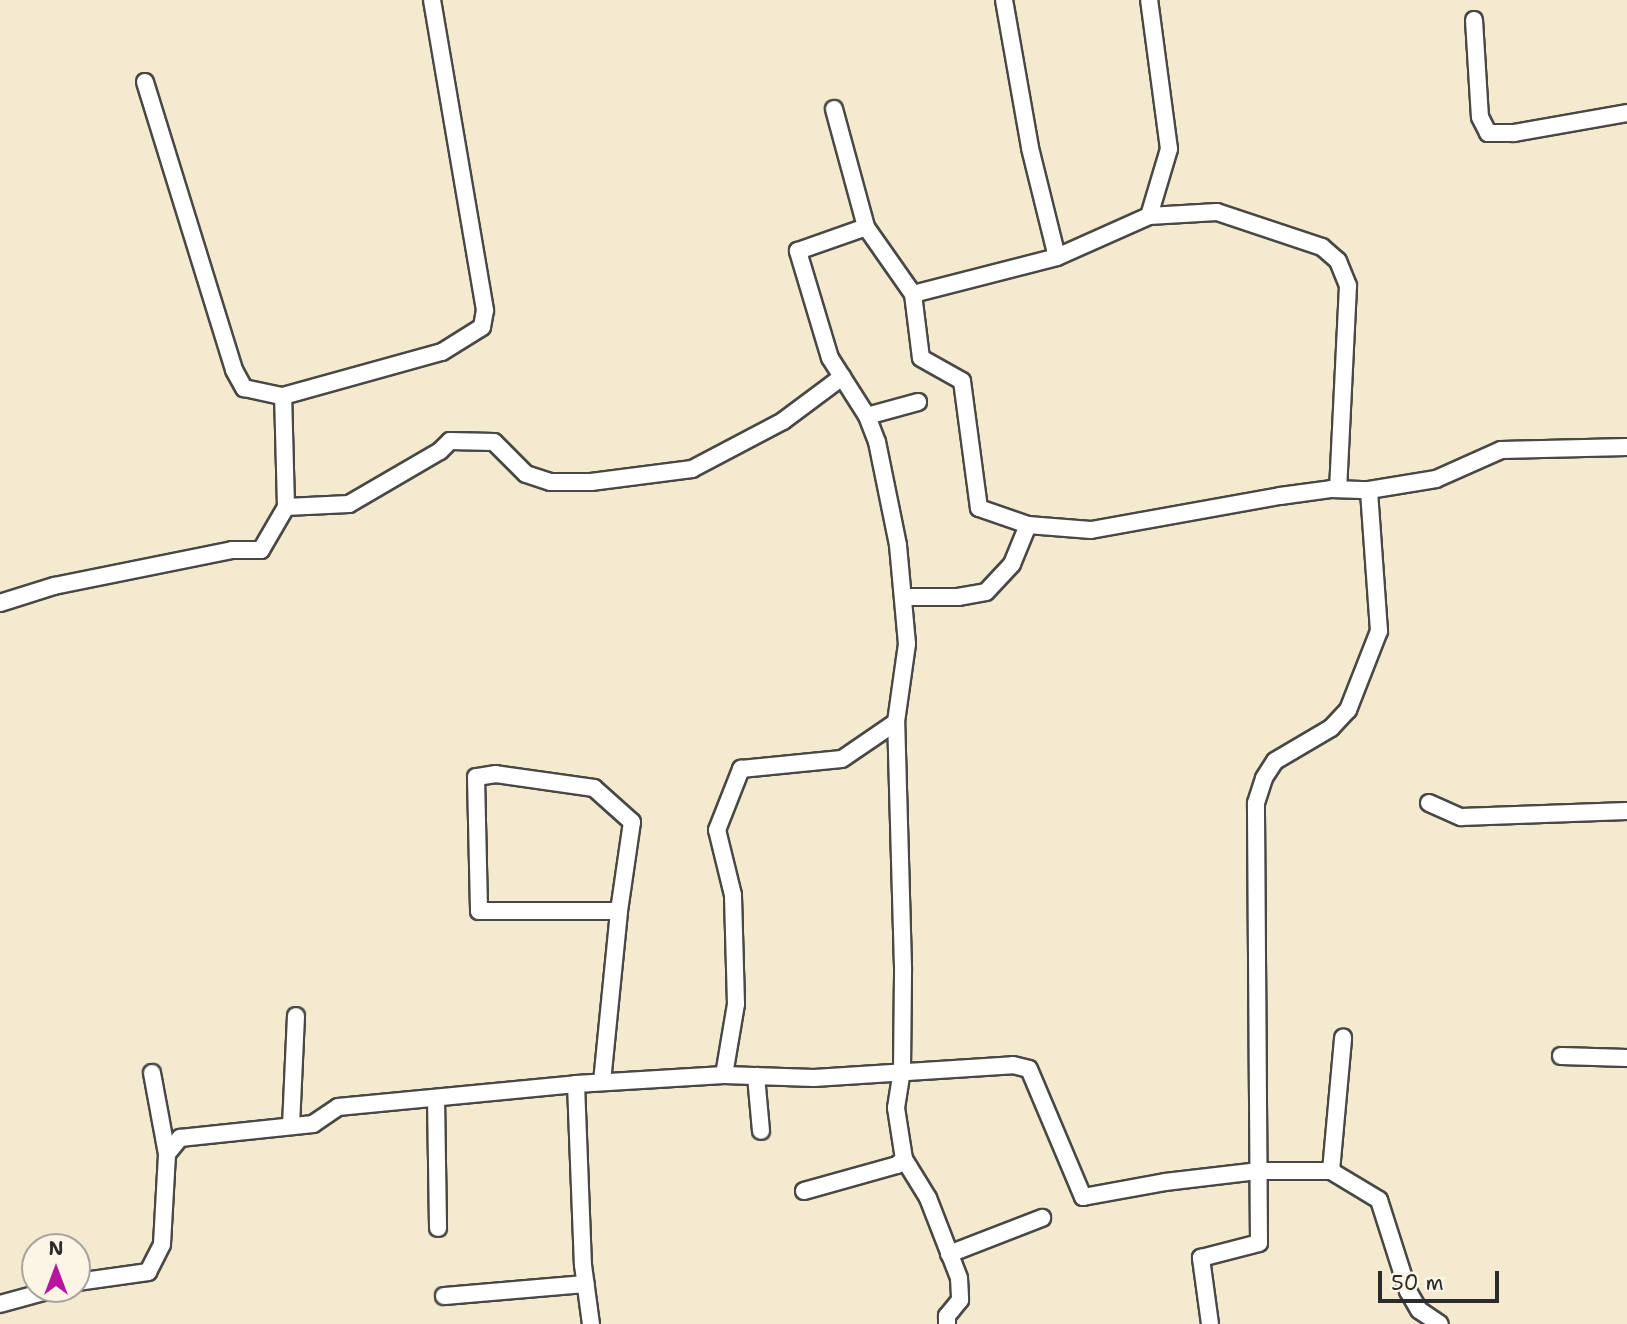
<!DOCTYPE html>
<html>
<head>
<meta charset="utf-8">
<style>
  body { margin:0 }
  #map { position:relative; width:1627px; height:1324px; overflow:hidden; background:#f3ead0; font-family:"Shantell Sans",sans-serif }
  div>[style] { position:absolute }
  .roads { filter:drop-shadow(2px 0 #494844) drop-shadow(-2px 0 #494844) drop-shadow(0 2px #494844) drop-shadow(0 -2px #494844) }
  .minor>* { height:16px; margin:-8px; padding:0 8px; transform-origin:8px; border-radius:8px; background:#fff }
  span { translate:-50% -50%; white-space:nowrap; text-align:center; line-height:1.15; -webkit-text-stroke:5px #fcf5e5; paint-order:stroke }
  .north { position:absolute; left:21px; top:1233px; width:70px; height:70px; box-sizing:border-box; background:#fcf5e5; border:2px solid #a8a49b; border-radius:50%; rotate:0deg; font-size:19px; font-weight:700; line-height:28px; text-align:center; color:#2b2b2b }
  .north::after { content:''; display:block; margin:auto; width:24px; height:32px; background:#b5179e; clip-path:polygon(50% 0,100% 100%,50% 72%,0 100%) }
  .scale { position:absolute; left:1378px; top:1271px; width:121px; height:32px; box-sizing:border-box; border:4px solid #2b2b2b; border-top:0; padding-left:9px; font-size:21px; line-height:24px; white-space:nowrap; color:#2b2b2b; -webkit-text-stroke:5px #fcf5e5; paint-order:stroke }
</style>
</head>
<body>
<div id="map">
  <div class="roads">
    <div class="minor">
      <div style="left:1004px;top:0;width:150px;rotate:80deg"></div>
      <div style="left:1030px;top:148px;width:112px;rotate:76.1deg"></div>
      <div style="left:1474px;top:20px;width:97px;rotate:86.5deg"></div>
      <div style="left:1480px;top:117px;width:18px;rotate:63deg"></div>
      <div style="left:1488px;top:133px;width:26px"></div>
      <div style="left:1514px;top:133px;width:115px;rotate:-10deg"></div>
      <div style="left:145px;top:82px;width:301px;rotate:72.8deg"></div>
      <div style="left:234px;top:370px;width:21px;rotate:61deg"></div>
      <div style="left:244px;top:388px;width:40px;rotate:12deg"></div>
      <div style="left:283px;top:396px;width:165px;rotate:-15.5deg"></div>
      <div style="left:442px;top:352px;width:47px;rotate:-32deg"></div>
      <div style="left:482px;top:327px;width:17px;rotate:-80deg"></div>
      <div style="left:485px;top:310px;width:314px;rotate:-99.7deg"></div>
      <div style="left:834px;top:109px;width:122px;rotate:74.8deg"></div>
      <div style="left:1149px;top:216px;width:68px;rotate:-3.4deg"></div>
      <div style="left:1217px;top:212px;width:111px;rotate:18.4deg"></div>
      <div style="left:1322px;top:247px;width:21px;rotate:41deg"></div>
      <div style="left:1338px;top:261px;width:27px;rotate:68deg"></div>
      <div style="left:1348px;top:286px;width:203px;rotate:92.8deg"></div>
      <div style="left:913px;top:294px;width:64px;rotate:82.9deg"></div>
      <div style="left:921px;top:358px;width:47px;rotate:29.3deg"></div>
      <div style="left:962px;top:381px;width:128px;rotate:82.4deg"></div>
      <div style="left:979px;top:508px;width:52px;rotate:19.1deg"></div>
      <div style="left:1028px;top:525px;width:63px;rotate:4.5deg"></div>
      <div style="left:1091px;top:530px;width:192px;rotate:-10.2deg"></div>
      <div style="left:1280px;top:496px;width:51px;rotate:-7.8deg"></div>
      <div style="left:1331px;top:489px;width:38px;rotate:2deg"></div>
      <div style="left:1369px;top:490px;width:68px;rotate:-9.3deg"></div>
      <div style="left:1436px;top:479px;width:71px;rotate:-24deg"></div>
      <div style="left:1501px;top:450px;width:126px;rotate:-1.4deg"></div>
      <div style="left:867px;top:416px;width:53px;rotate:-15.4deg"></div>
      <div style="left:286px;top:507px;width:63px;rotate:-2.7deg"></div>
      <div style="left:349px;top:504px;width:105px;rotate:-30.2deg"></div>
      <div style="left:440px;top:451px;width:14px;rotate:-45deg"></div>
      <div style="left:450px;top:441px;width:44px;rotate:1.3deg"></div>
      <div style="left:494px;top:442px;width:45px;rotate:45deg"></div>
      <div style="left:526px;top:474px;width:26px;rotate:18deg"></div>
      <div style="left:551px;top:482px;width:40px"></div>
      <div style="left:591px;top:482px;width:102px;rotate:-7.3deg"></div>
      <div style="left:692px;top:469px;width:103px;rotate:-27.8deg"></div>
      <div style="left:783px;top:421px;width:74px;rotate:-36.7deg"></div>
      <div style="left:903px;top:597px;width:55px"></div>
      <div style="left:958px;top:597px;width:28px;rotate:-10deg"></div>
      <div style="left:986px;top:592px;width:38px;rotate:-47deg"></div>
      <div style="left:1012px;top:564px;width:42px;rotate:-67.7deg"></div>
      <div style="left:0;top:603px;width:57px;rotate:-17.5deg"></div>
      <div style="left:54px;top:586px;width:182px;rotate:-11.4deg"></div>
      <div style="left:232px;top:550px;width:29px"></div>
      <div style="left:261px;top:550px;width:50px;rotate:-59.8deg"></div>
      <div style="left:286px;top:507px;width:111px;rotate:-91.5deg"></div>
      <div style="left:1429px;top:803px;width:35px;rotate:24deg"></div>
      <div style="left:1461px;top:817px;width:166px;rotate:-2.1deg"></div>
      <div style="left:1561px;top:1056px;width:66px;rotate:1.7deg"></div>
      <div style="left:152px;top:1073px;width:82px;rotate:79.5deg"></div>
      <div style="left:724px;top:1075px;width:90px;rotate:1.9deg"></div>
      <div style="left:814px;top:1078px;width:199px;rotate:-3.7deg"></div>
      <div style="left:1013px;top:1065px;width:16px;rotate:14deg"></div>
      <div style="left:1029px;top:1069px;width:139px;rotate:67.1deg"></div>
      <div style="left:1083px;top:1197px;width:83px;rotate:-10.4deg"></div>
      <div style="left:1165px;top:1182px;width:95px;rotate:-6.7deg"></div>
      <div style="left:1259px;top:1171px;width:72px"></div>
      <div style="left:1331px;top:1171px;width:134px;rotate:-84.8deg"></div>
      <div style="left:756px;top:1076px;width:55px;rotate:84.8deg"></div>
      <div style="left:602px;top:1082px;width:172px;rotate:-84.3deg"></div>
      <div style="left:619px;top:911px;width:90px;rotate:-81.7deg"></div>
      <div style="left:632px;top:822px;width:51px;rotate:-138.2deg"></div>
      <div style="left:594px;top:788px;width:99px;rotate:-171.9deg"></div>
      <div style="left:496px;top:774px;width:20px;rotate:171deg"></div>
      <div style="left:476px;top:777px;width:134px;rotate:88.7deg"></div>
      <div style="left:479px;top:911px;width:140px"></div>
      <div style="left:576px;top:1084px;width:181px;rotate:87.8deg"></div>
      <div style="left:583px;top:1265px;width:60px;rotate:82.3deg"></div>
      <div style="left:436px;top:1098px;width:130px;rotate:89.1deg"></div>
      <div style="left:291px;top:1126px;width:110px;rotate:-87.4deg"></div>
      <div style="left:904px;top:1159px;width:46px;rotate:58.4deg"></div>
      <div style="left:928px;top:1198px;width:86px;rotate:68.8deg"></div>
      <div style="left:959px;top:1278px;width:22px;rotate:87deg"></div>
      <div style="left:960px;top:1300px;width:21px;rotate:129deg"></div>
      <div style="left:947px;top:1316px;width:8px;rotate:90deg"></div>
      <div style="left:1331px;top:1171px;width:56px;rotate:31.1deg"></div>
      <div style="left:1379px;top:1200px;width:96px;rotate:72.3deg"></div>
      <div style="left:1408px;top:1291px;width:22px;rotate:60deg"></div>
      <div style="left:1419px;top:1310px;width:25px;rotate:34deg"></div>
      <div style="left:804px;top:1191px;width:97px;rotate:-15.6deg"></div>
      <div style="left:897px;top:1165px;width:9px;rotate:-41deg"></div>
      <div style="left:904px;top:1159px;width:52px;rotate:-98.9deg"></div>
      <div style="left:896px;top:1108px;width:38px;rotate:-81deg"></div>
      <div style="left:902px;top:1070px;width:103px;rotate:-89.4deg"></div>
      <div style="left:903px;top:967px;width:245px;rotate:-91.6deg"></div>
      <div style="left:949px;top:1254px;width:100px;rotate:-21.2deg"></div>
      <div style="left:77px;top:1282px;width:72px;rotate:-8deg"></div>
      <div style="left:148px;top:1272px;width:31px;rotate:-63deg"></div>
      <div style="left:162px;top:1244px;width:90px;rotate:-86.8deg"></div>
      <div style="left:167px;top:1154px;width:21px;rotate:-51deg"></div>
      <div style="left:180px;top:1138px;width:134px;rotate:-6deg"></div>
      <div style="left:313px;top:1124px;width:30px;rotate:-34deg"></div>
      <div style="left:338px;top:1107px;width:239px;rotate:-5.5deg"></div>
      <div style="left:576px;top:1084px;width:148px;rotate:-3.5deg"></div>
      <div style="left:724px;top:1075px;width:72px;rotate:-80.4deg"></div>
      <div style="left:736px;top:1004px;width:109px;rotate:-91.6deg"></div>
      <div style="left:733px;top:895px;width:67px;rotate:-103.8deg"></div>
      <div style="left:717px;top:830px;width:66px;rotate:-68.5deg"></div>
      <div style="left:741px;top:769px;width:101px;rotate:-5.7deg"></div>
      <div style="left:842px;top:759px;width:65px;rotate:-34.4deg"></div>
      <div style="left:896px;top:722px;width:79px;rotate:-82deg"></div>
      <div style="left:907px;top:644px;width:99px;rotate:-95.2deg"></div>
      <div style="left:898px;top:545px;width:105px;rotate:-101.5deg"></div>
      <div style="left:877px;top:442px;width:28px;rotate:-111deg"></div>
      <div style="left:867px;top:416px;width:69px;rotate:-122.5deg"></div>
      <div style="left:830px;top:358px;width:112px;rotate:-106.7deg"></div>
      <div style="left:798px;top:251px;width:72px;rotate:-19.4deg"></div>
      <div style="left:866px;top:227px;width:82px;rotate:55deg"></div>
      <div style="left:913px;top:294px;width:149px;rotate:-14.4deg"></div>
      <div style="left:1057px;top:257px;width:101px;rotate:-24deg"></div>
      <div style="left:1149px;top:216px;width:70px;rotate:-73.4deg"></div>
      <div style="left:1169px;top:149px;width:150px;rotate:-97.6deg"></div>
      <div style="left:444px;top:1296px;width:142px;rotate:-4.9deg"></div>
      <div style="left:0;top:1304px;width:57px;rotate:-15.3deg"></div>
      <div style="left:1210px;top:1324px;width:67px;rotate:-97.8deg"></div>
      <div style="left:1201px;top:1258px;width:60px;rotate:-14.5deg"></div>
      <div style="left:1259px;top:1243px;width:440px;rotate:-90.4deg"></div>
      <div style="left:1256px;top:803px;width:26px;rotate:-72deg"></div>
      <div style="left:1264px;top:778px;width:20px;rotate:-57deg"></div>
      <div style="left:1275px;top:761px;width:65px;rotate:-30.5deg"></div>
      <div style="left:1331px;top:728px;width:25px;rotate:-47deg"></div>
      <div style="left:1348px;top:710px;width:85px;rotate:-68.6deg"></div>
      <div style="left:1379px;top:631px;width:141px;rotate:-94.1deg"></div>
    </div>
  </div>
  <div class="north">N</div>
  <div class="scale">50 m</div>
</div>
</body>
</html>
